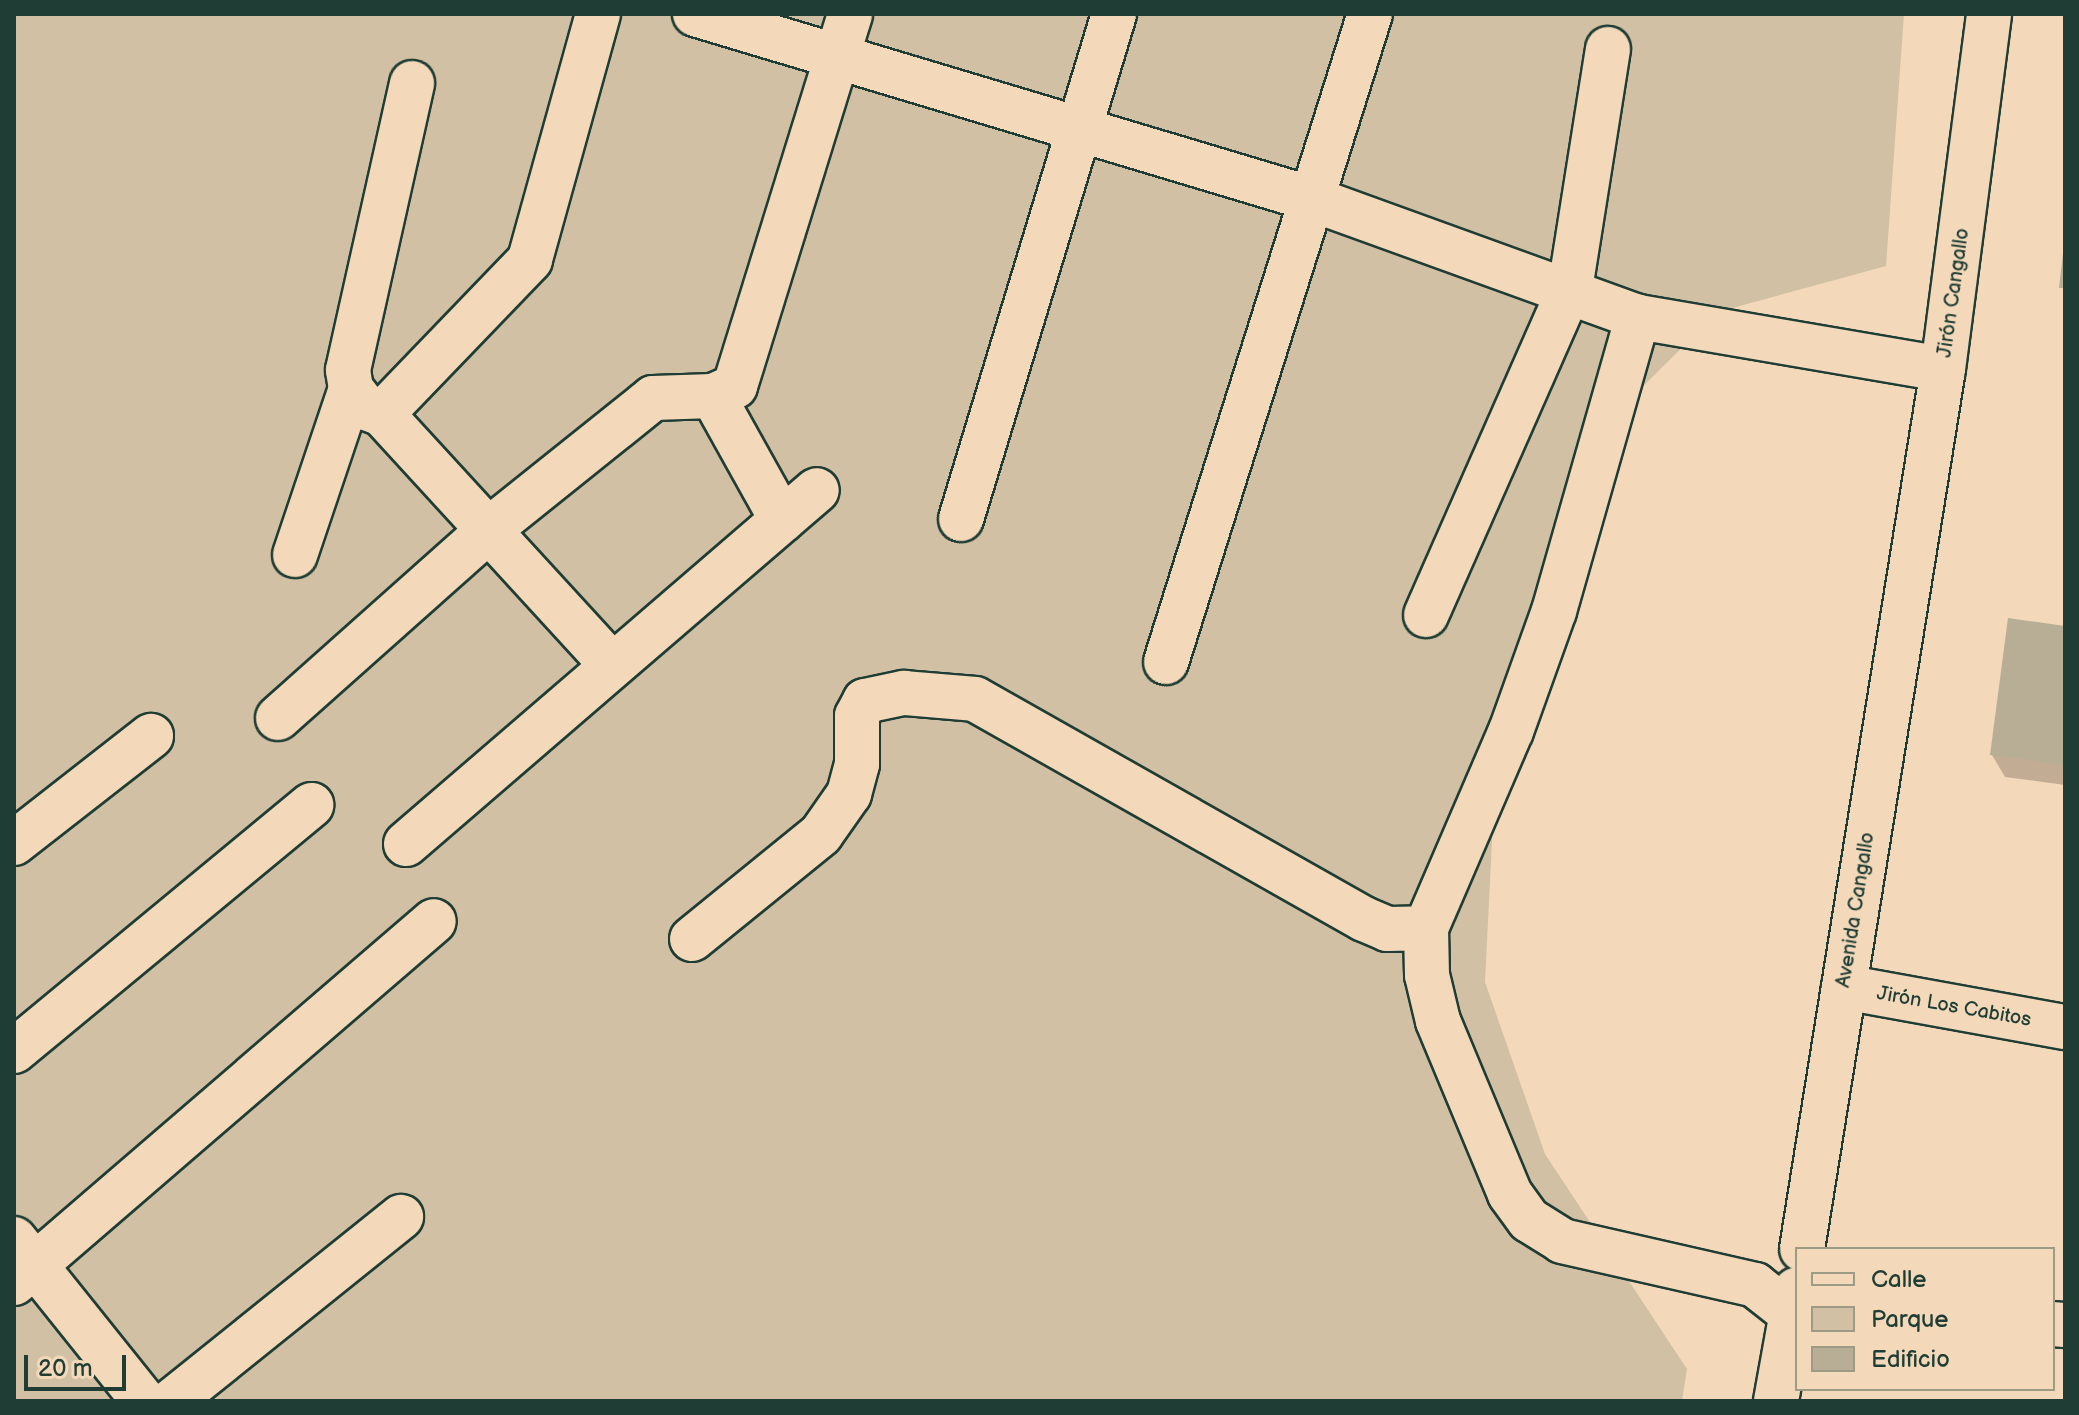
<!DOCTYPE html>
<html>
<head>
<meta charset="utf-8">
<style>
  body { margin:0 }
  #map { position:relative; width:2079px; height:1415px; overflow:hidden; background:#f3d9ba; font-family:"Balsamiq Sans",sans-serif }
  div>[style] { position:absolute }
  .green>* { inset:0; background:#d1c0a4 }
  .shadow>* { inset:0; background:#0003 }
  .building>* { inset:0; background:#b8ae95 }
  .roads { filter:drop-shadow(2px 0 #1f3d34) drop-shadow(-2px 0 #1f3d34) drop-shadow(0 2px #1f3d34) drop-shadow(0 -2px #1f3d34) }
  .minor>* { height:44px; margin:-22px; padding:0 22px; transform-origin:22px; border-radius:22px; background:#f3d9ba }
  span { translate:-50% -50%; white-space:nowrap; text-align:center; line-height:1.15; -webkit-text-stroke:8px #f3d9ba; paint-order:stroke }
  .street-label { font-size:20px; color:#1f3d34 }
  .frame { position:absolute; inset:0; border:16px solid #1f3d34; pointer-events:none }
  .legend { position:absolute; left:1795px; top:1247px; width:260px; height:144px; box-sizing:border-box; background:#f3d9ba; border:2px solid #9e9b84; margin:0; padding:10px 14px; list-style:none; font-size:24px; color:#1f3d34 }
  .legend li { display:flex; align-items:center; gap:16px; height:40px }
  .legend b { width:40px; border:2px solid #9e9b84 }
  .scale { position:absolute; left:24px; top:1355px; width:102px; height:36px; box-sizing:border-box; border:4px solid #1f3d34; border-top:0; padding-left:10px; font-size:24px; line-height:28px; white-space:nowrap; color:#1f3d34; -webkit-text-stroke:6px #f3d9ba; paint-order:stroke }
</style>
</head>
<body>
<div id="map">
  <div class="green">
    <div style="clip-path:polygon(14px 14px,1904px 14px,1886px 266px,1718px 312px,1616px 413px,1496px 761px,1485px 982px,1545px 1154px,1687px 1369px,1682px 1401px,14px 1401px)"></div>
  </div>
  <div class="shadow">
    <div style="clip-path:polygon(2065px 628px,2065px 785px,2005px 777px,1992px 755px)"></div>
  </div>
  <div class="building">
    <div style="clip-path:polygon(2063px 253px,2065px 253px,2065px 288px,2059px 288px)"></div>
    <div style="clip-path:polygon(2008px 618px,2065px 626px,2065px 765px,1990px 755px)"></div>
  </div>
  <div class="roads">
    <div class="minor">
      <div style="left:598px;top:14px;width:255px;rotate:105.5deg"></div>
      <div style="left:530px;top:260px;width:214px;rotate:133.9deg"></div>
      <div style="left:382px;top:414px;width:339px;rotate:47.5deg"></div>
      <div style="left:695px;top:14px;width:644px;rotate:16.69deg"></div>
      <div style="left:1312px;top:199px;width:347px;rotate:19.9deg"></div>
      <div style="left:1638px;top:317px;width:309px;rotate:9.7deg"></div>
      <div style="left:713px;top:396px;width:142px;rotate:60.9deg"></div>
      <div style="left:382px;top:414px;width:17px;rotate:-159deg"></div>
      <div style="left:366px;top:408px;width:24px;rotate:-128deg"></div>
      <div style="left:351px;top:389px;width:19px;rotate:-99deg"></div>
      <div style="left:348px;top:370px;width:294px;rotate:-77.4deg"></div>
      <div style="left:961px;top:519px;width:528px;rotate:-73.14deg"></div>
      <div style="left:295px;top:555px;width:175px;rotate:-71.4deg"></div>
      <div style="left:1426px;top:615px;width:356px;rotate:-66.2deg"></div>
      <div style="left:1570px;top:289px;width:243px;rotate:-81deg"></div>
      <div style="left:1166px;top:662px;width:679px;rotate:-72.53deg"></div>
      <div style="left:278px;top:718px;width:285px;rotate:-41.7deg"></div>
      <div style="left:491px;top:528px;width:208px;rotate:-38.7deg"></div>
      <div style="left:653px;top:398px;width:60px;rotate:-1.9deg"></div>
      <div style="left:713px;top:396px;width:24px;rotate:-24deg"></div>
      <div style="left:735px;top:386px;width:389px;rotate:-72.8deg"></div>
      <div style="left:14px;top:843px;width:174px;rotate:-38deg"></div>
      <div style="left:406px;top:844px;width:542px;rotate:-40.74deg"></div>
      <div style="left:1426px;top:928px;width:47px;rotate:88.8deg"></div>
      <div style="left:1427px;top:975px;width:47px;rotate:76.6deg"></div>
      <div style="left:1438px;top:1021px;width:187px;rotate:67.4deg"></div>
      <div style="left:1510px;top:1194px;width:32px;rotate:54deg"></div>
      <div style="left:1529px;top:1220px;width:39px;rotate:32deg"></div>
      <div style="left:1562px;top:1241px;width:198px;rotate:12.8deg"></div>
      <div style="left:1755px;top:1285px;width:53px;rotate:38.2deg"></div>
      <div style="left:692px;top:939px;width:166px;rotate:-39.1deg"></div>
      <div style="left:821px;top:834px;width:49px;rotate:-55deg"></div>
      <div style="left:849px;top:794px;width:31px;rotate:-75deg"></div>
      <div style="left:857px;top:764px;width:48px;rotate:-90deg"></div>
      <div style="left:857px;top:716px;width:17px;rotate:-62deg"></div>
      <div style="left:865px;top:701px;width:40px;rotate:-12deg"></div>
      <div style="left:904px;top:693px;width:71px;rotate:4.8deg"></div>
      <div style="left:975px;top:699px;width:447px;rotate:29.5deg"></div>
      <div style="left:1364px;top:919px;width:25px;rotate:23deg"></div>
      <div style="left:1387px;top:929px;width:39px;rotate:-1deg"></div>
      <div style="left:1426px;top:928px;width:215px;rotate:-66.7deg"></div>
      <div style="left:1511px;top:731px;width:127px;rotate:-70.3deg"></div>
      <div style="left:1554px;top:611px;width:306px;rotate:-74.1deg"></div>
      <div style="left:1844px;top:987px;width:225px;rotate:10.3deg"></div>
      <div style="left:14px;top:1051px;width:386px;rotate:-39.6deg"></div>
      <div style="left:14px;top:1239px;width:208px;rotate:51.3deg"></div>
      <div style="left:1802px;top:1249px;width:891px;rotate:-80.9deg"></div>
      <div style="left:1943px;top:369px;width:358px;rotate:-82.6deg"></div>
      <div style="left:14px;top:1283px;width:554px;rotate:-40.76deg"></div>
      <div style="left:2053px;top:1324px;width:12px;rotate:5deg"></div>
      <div style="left:172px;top:1401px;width:294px;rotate:-38.8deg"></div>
      <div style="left:1776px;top:1401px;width:113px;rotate:-79.8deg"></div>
    </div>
  </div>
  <div class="street-label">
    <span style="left:1954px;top:293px;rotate:-82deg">Jirón Cangallo</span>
    <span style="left:1856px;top:910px;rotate:-81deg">Avenida Cangallo</span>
    <span style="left:1954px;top:1007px;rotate:10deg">Jirón Los Cabitos</span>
  </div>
  <div class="frame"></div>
  <ul class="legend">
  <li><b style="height:10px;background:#f3d9ba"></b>Calle</li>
  <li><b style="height:22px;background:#d1c0a4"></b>Parque</li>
  <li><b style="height:22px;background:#b8ae95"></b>Edificio</li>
  </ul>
  <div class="scale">20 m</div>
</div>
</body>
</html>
